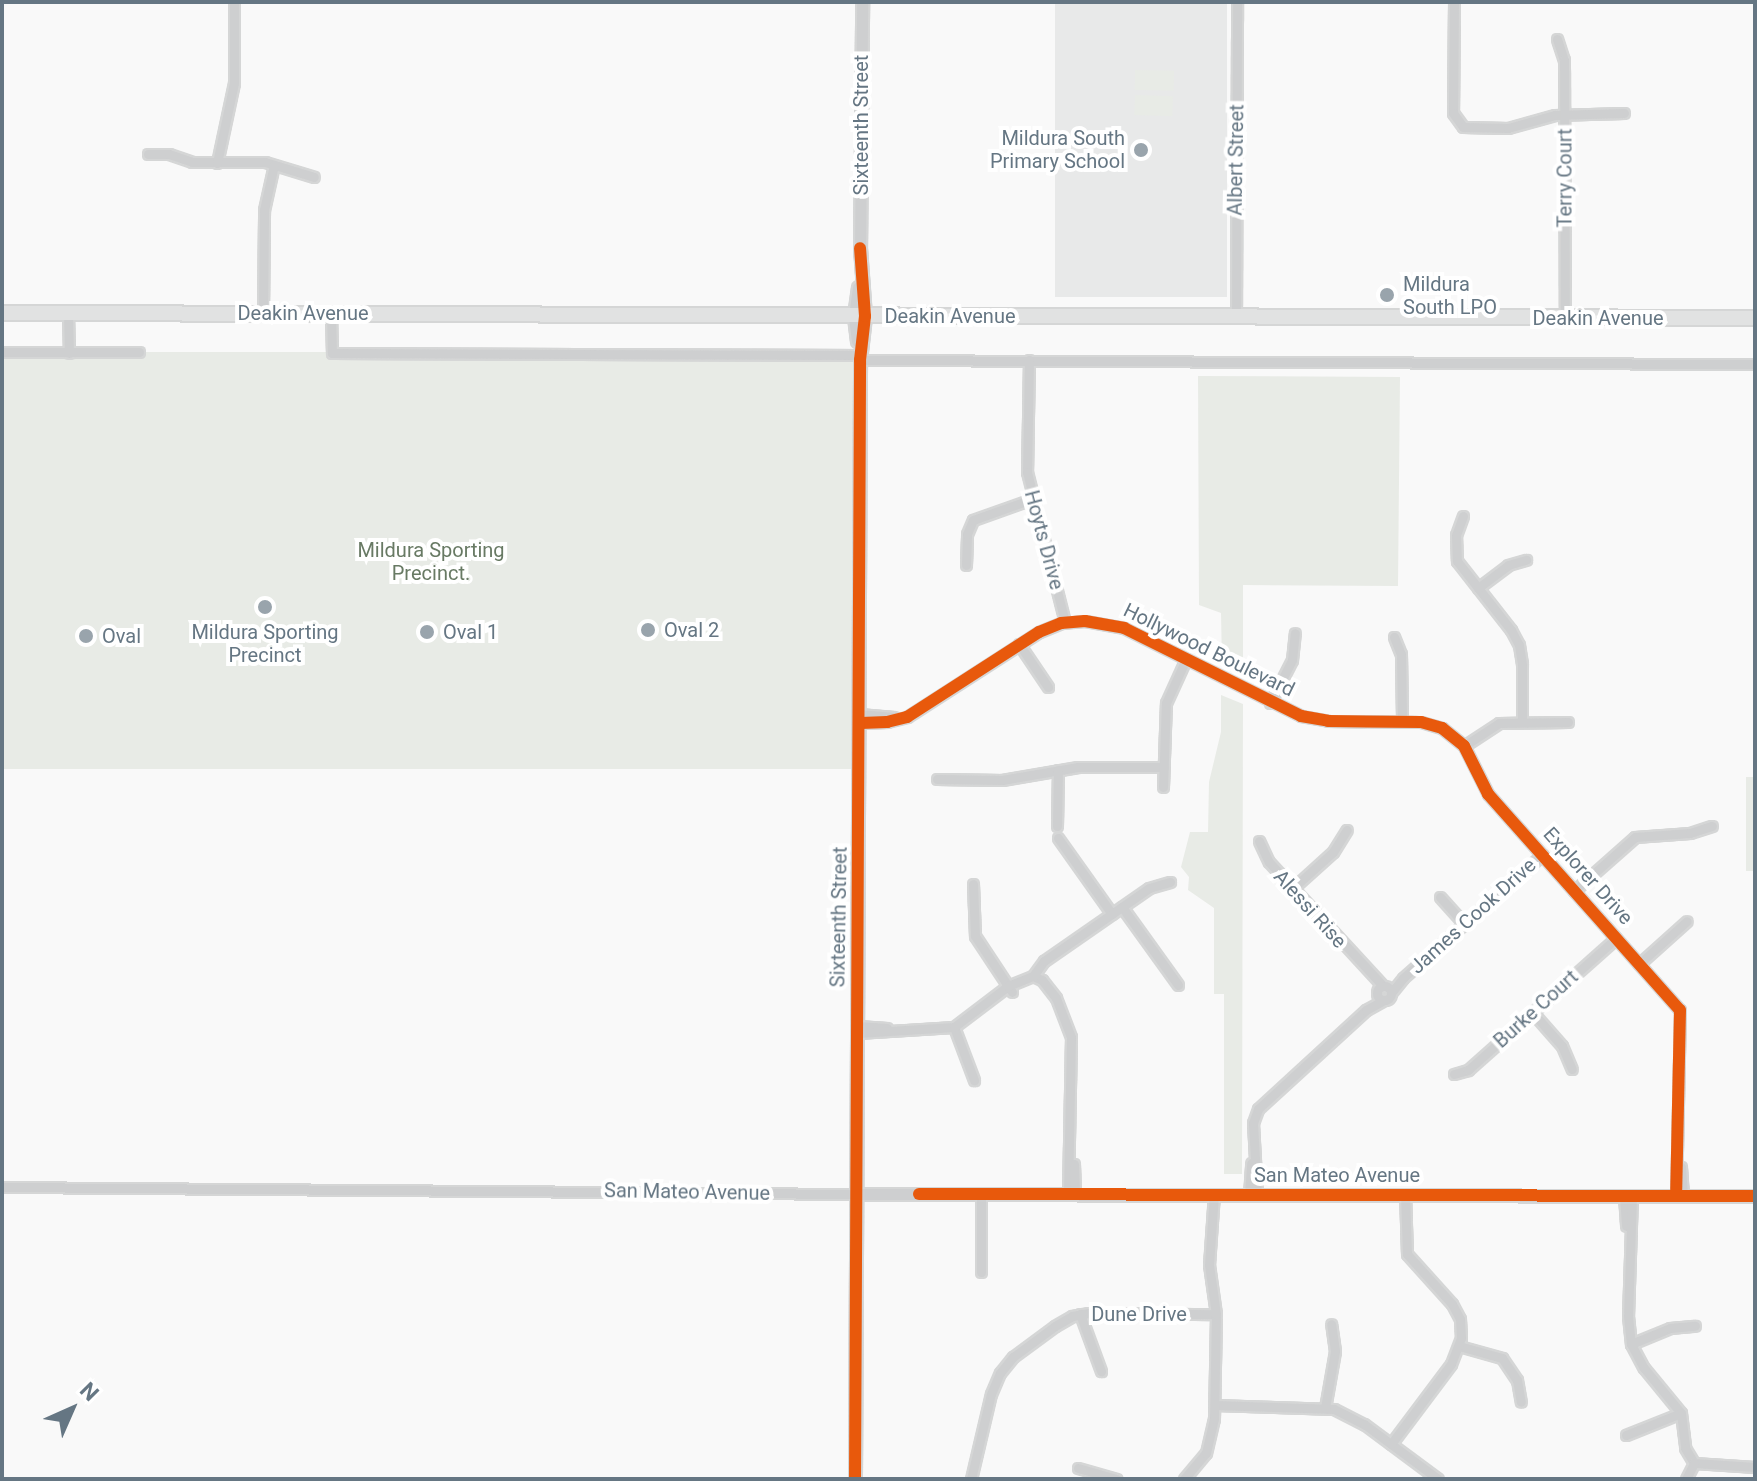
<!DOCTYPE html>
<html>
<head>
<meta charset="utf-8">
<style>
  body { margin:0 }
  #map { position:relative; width:1757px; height:1481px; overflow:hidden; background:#f9f9f9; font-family:Roboto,sans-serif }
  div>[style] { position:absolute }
  .built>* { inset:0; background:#e8e9e9; transform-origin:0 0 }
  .green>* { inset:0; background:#e8ebe6; transform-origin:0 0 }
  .roads { filter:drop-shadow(2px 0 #d5d6d6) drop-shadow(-2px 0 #d5d6d6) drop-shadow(0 2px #d5d6d6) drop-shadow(0 -2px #d5d6d6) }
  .minor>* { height:9px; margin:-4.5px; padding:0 4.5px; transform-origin:4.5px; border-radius:4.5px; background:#cecfd0 }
  .minor>.ring { margin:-4.5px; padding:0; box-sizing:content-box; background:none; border:9px solid #cecfd0; border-radius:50% }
  .tertiary>* { height:11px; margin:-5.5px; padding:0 5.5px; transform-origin:5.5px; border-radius:5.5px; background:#cecfd0 }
  .trunk>* { height:14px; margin:-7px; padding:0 7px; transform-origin:7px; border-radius:7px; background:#e1e2e2 }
  .cycleway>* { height:12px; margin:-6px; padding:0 6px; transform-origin:6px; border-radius:6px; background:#e8590c }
  .dots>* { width:22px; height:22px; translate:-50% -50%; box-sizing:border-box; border:4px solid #fff; border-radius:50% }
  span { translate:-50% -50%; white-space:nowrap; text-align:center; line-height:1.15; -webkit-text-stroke:8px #fff; paint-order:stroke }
  .street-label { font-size:20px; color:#657683 }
  .poi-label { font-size:20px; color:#657683 }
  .right { translate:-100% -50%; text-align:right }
  .left { translate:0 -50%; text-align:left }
  .park-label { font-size:20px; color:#687a64 }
  .frame { position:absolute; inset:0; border:4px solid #657683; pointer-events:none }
  .north { position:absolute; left:32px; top:1369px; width:80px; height:80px; -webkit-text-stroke:6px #fff; paint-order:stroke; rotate:45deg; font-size:22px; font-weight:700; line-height:32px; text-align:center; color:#657683 }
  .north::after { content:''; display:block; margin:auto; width:28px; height:36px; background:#657683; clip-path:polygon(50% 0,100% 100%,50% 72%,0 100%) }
</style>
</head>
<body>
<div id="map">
  <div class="built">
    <div style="left:1055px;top:2px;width:172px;height:295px"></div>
  </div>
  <div class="green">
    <div style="left:1135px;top:70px;width:39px;height:20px;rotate:1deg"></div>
    <div style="left:1135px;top:95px;width:38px;height:20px;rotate:2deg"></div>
    <div style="left:2px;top:352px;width:859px;height:417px"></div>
    <div style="clip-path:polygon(1198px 376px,1400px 377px,1398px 586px,1243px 585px,1243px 674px,1222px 663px,1221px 613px,1199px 605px)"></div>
    <div style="clip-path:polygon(1221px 695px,1243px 704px,1242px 1174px,1224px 1174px,1224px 994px,1214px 994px,1214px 908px,1188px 890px,1189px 877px,1181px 867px,1190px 832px,1208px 832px,1209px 782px,1221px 732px)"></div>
    <div style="left:1746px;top:777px;width:9px;height:94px"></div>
  </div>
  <div class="roads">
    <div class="minor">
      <div style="left:1454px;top:2px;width:111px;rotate:90.5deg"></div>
      <div style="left:1453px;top:113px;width:17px;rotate:54deg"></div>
      <div style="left:1463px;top:127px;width:45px;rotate:1.3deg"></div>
      <div style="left:1508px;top:128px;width:49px;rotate:-15.5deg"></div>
      <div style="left:1555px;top:115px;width:69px;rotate:-1.7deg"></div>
      <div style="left:1557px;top:39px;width:22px;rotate:72deg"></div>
      <div style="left:1564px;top:60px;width:258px;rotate:89.8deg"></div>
      <div style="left:148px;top:154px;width:21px"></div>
      <div style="left:169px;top:154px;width:24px;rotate:19deg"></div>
      <div style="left:192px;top:162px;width:73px"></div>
      <div style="left:265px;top:162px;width:51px;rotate:17deg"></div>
      <div style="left:217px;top:163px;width:82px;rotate:-78deg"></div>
      <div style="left:234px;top:83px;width:81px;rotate:-90deg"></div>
      <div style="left:68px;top:313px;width:40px;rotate:88.6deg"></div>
      <div style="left:263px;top:313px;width:103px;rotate:-89.4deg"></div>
      <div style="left:264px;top:210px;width:46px;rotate:-77.5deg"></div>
      <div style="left:331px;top:313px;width:40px;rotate:88.6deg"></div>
      <div style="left:332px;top:353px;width:529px;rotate:0.22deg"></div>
      <div style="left:1236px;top:317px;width:315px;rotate:-89.8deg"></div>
      <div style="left:2px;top:352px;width:137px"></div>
      <div style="left:860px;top:360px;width:895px;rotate:0.26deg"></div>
      <div style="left:1029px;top:360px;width:112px;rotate:91deg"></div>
      <div style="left:1027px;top:472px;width:155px;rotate:75.8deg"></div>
      <div style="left:1463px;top:516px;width:20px;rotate:110deg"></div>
      <div style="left:1456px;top:535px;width:26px;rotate:88deg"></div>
      <div style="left:1457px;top:561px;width:88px;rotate:52deg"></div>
      <div style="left:1511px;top:630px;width:17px;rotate:62deg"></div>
      <div style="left:1519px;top:645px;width:20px;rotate:81deg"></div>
      <div style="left:1522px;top:665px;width:56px;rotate:90deg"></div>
      <div style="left:966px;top:565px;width:31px;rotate:-88deg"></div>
      <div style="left:967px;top:534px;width:15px;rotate:-67deg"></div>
      <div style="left:973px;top:520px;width:63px;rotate:-19.6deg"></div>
      <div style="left:1478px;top:588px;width:38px;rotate:-37deg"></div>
      <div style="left:1508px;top:565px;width:19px;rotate:-16deg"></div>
      <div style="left:1394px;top:637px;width:18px;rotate:68deg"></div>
      <div style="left:1401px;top:654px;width:67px;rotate:89.1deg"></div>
      <div style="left:1019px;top:644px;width:52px;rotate:56deg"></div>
      <div style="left:1270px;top:703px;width:48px;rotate:-62.9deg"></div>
      <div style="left:1292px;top:660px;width:27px;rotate:-84deg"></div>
      <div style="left:859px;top:714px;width:35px;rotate:5deg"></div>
      <div style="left:861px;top:723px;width:26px;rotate:-2deg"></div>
      <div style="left:887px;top:722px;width:21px;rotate:-14deg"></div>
      <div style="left:907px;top:717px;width:157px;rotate:-32.8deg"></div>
      <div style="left:1039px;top:632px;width:24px;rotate:-22deg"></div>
      <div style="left:1061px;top:623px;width:24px;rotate:-5deg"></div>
      <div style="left:1085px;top:621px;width:40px;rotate:10deg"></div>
      <div style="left:1124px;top:628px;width:198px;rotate:26.4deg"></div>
      <div style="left:1301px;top:716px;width:27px;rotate:10deg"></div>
      <div style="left:1328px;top:721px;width:93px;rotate:0.6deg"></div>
      <div style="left:1421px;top:722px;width:22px;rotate:16deg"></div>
      <div style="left:1442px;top:728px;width:28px;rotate:39deg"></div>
      <div style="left:1464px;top:746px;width:54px;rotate:63.4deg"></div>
      <div style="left:1488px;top:794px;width:289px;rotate:48.4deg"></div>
      <div style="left:1680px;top:1010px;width:186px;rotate:91.2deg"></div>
      <div style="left:1464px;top:746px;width:42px;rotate:-33.3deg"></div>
      <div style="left:1499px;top:723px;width:69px;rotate:-0.8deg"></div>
      <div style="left:937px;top:779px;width:65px;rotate:0.9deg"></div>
      <div style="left:1002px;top:780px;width:77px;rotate:-9.7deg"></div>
      <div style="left:1078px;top:767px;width:86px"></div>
      <div style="left:1163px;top:787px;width:84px;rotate:-88deg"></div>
      <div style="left:1166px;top:703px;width:48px;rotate:-65.6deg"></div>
      <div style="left:1057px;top:826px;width:56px;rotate:-89deg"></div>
      <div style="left:1058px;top:838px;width:93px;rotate:54.6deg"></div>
      <div style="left:1259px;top:841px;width:23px;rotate:65deg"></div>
      <div style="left:1269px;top:862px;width:168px;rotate:47.4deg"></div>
      <div style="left:973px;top:884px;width:52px;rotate:87.8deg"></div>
      <div style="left:975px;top:936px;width:67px;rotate:56.5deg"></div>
      <div style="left:1292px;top:889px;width:55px;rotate:-42.1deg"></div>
      <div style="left:1333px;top:852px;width:26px;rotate:-58deg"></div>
      <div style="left:1574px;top:891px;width:81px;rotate:-41.5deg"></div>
      <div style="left:1635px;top:837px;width:55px;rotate:-4.2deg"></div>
      <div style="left:1690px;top:833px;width:23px;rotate:-18deg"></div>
      <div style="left:1440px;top:897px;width:36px;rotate:48deg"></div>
      <div style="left:1122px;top:907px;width:96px;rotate:54.3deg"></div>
      <div style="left:1639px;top:964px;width:64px;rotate:-41.9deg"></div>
      <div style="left:1033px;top:976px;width:10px;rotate:24deg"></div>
      <div style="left:1042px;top:980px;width:23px;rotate:52deg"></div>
      <div style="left:1056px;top:998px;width:42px;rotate:69deg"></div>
      <div style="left:1071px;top:1037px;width:157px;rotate:91.1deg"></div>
      <div class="ring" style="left:1377px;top:986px;width:5px;height:5px"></div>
      <div style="left:1391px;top:993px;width:19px;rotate:-51deg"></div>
      <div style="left:1403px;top:978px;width:186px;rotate:-41.5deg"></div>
      <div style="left:1533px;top:1013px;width:44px;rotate:48.7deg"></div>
      <div style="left:1562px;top:1046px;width:25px;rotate:67deg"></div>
      <div style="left:858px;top:1026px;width:29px;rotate:4deg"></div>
      <div style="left:954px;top:1027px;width:57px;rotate:69.3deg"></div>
      <div style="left:858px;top:1033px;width:96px;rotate:-3.6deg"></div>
      <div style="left:954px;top:1027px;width:68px;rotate:-37.2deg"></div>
      <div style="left:1008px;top:986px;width:27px;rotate:-22deg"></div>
      <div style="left:1033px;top:976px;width:19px;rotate:-54deg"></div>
      <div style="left:1044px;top:961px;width:128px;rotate:-34.8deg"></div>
      <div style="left:1149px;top:888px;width:22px;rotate:-16deg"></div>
      <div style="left:1454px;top:1074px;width:15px;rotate:-16deg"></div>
      <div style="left:1468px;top:1070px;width:198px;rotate:-41.7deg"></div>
      <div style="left:1074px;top:1164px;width:31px;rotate:88deg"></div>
      <div style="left:1681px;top:1167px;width:29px;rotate:86deg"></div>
      <div style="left:2px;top:1187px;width:854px;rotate:0.47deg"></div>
      <div style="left:981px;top:1194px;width:78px;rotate:90deg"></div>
      <div style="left:1249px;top:1195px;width:32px;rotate:-86deg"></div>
      <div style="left:1257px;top:1195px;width:72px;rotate:-93.2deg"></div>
      <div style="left:1253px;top:1123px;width:15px;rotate:-70deg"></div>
      <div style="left:1258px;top:1109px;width:147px;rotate:-42.5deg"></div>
      <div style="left:1366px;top:1010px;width:21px;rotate:-29deg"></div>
      <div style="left:1624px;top:1196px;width:30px;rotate:86deg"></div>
      <div style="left:1632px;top:1196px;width:120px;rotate:91.9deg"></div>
      <div style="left:1628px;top:1316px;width:28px;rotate:84deg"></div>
      <div style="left:1631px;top:1344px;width:27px;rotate:62deg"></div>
      <div style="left:1644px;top:1368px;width:58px;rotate:50.6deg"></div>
      <div style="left:1681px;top:1413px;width:35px;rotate:83deg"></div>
      <div style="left:1685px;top:1448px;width:17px;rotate:59deg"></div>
      <div style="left:1080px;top:1314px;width:61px;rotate:69.8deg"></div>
      <div style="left:1631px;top:1344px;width:42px;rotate:-22.3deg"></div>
      <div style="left:1670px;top:1328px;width:25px;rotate:-5deg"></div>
      <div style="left:1459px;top:1346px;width:45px;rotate:15.6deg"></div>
      <div style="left:1502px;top:1358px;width:27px;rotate:56deg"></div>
      <div style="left:1517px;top:1380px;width:22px;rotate:80deg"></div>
      <div style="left:1215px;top:1405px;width:119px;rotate:1.9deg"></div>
      <div style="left:1334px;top:1409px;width:34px;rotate:27deg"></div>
      <div style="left:1364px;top:1424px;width:92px;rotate:36.6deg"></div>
      <div style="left:1325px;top:1408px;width:58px;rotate:-80deg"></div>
      <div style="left:1335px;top:1351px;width:27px;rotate:-98deg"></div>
      <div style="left:1626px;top:1435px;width:59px;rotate:-21.8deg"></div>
      <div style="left:1391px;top:1444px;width:100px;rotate:-53.1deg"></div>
      <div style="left:1451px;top:1364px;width:28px;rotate:-69deg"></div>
      <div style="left:1461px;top:1338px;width:19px;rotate:-93deg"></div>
      <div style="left:1460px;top:1319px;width:17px;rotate:-118deg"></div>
      <div style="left:1452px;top:1304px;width:67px;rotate:-132deg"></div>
      <div style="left:1407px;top:1254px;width:59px;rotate:-91.9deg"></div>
      <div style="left:1694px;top:1463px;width:61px;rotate:3.8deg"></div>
      <div style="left:1078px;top:1468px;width:40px;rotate:16deg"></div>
      <div style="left:971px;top:1479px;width:87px;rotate:-76.8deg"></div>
      <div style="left:991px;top:1394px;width:23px;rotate:-67deg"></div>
      <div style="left:1000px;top:1373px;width:21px;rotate:-51deg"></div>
      <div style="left:1013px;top:1357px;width:52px;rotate:-36.4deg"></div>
      <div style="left:1055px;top:1326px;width:20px;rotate:-30deg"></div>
      <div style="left:1072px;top:1316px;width:17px;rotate:-10deg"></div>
      <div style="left:1089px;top:1313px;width:127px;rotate:0.5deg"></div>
      <div style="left:1184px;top:1479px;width:34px;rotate:-50deg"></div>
      <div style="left:1206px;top:1453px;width:35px;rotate:-77deg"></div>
      <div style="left:1214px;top:1419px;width:105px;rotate:-88.9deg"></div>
      <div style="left:1216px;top:1314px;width:49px;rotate:-98.1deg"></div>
      <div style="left:1209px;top:1265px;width:71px;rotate:-86deg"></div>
      <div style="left:1686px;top:1479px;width:18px;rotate:-63deg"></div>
    </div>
    <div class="tertiary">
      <div style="left:860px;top:253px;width:251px;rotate:-89.5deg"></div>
      <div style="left:857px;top:341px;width:25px;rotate:-97deg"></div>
      <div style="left:854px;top:316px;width:29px;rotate:-82deg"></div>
      <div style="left:856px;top:1194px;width:899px;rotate:0.13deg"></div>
      <div style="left:855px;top:1479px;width:1119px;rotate:-89.74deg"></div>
      <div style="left:860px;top:360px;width:44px;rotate:-83.5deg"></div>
      <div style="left:865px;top:316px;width:68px;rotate:-94.2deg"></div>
    </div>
    <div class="trunk">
      <div style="left:2px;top:313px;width:1753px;rotate:0.16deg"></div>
    </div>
  </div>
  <div class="cycleway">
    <div style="left:861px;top:723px;width:26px;rotate:-2deg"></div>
    <div style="left:887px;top:722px;width:21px;rotate:-14deg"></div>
    <div style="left:907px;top:717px;width:157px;rotate:-32.8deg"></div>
    <div style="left:1039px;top:632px;width:24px;rotate:-22deg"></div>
    <div style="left:1061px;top:623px;width:24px;rotate:-5deg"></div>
    <div style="left:1085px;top:621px;width:40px;rotate:10deg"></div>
    <div style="left:1124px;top:628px;width:198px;rotate:26.4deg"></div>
    <div style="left:1301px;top:716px;width:27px;rotate:10deg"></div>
    <div style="left:1328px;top:721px;width:93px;rotate:0.6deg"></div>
    <div style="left:1421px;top:722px;width:22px;rotate:16deg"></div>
    <div style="left:1442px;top:728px;width:28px;rotate:39deg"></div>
    <div style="left:1464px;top:746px;width:54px;rotate:63.4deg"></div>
    <div style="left:1488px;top:794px;width:289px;rotate:48.4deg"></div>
    <div style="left:1680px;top:1010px;width:186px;rotate:91.2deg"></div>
    <div style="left:919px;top:1194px;width:836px;rotate:0.14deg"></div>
    <div style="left:855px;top:1479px;width:1119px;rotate:-89.74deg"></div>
    <div style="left:860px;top:360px;width:44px;rotate:-83.5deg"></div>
    <div style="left:865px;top:316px;width:68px;rotate:-94.2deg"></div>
  </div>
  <div class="dots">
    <div style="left:1141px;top:150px;background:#99a4ac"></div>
    <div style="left:1387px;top:295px;background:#99a4ac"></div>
    <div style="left:265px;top:607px;background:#99a4ac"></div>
    <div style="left:648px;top:630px;background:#99a4ac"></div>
    <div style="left:427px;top:632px;background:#99a4ac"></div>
    <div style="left:86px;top:636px;background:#99a4ac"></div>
  </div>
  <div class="street-label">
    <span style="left:861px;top:125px;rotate:-90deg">Sixteenth Street</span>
    <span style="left:1236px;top:160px;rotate:-89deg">Albert Street</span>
    <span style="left:1565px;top:178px;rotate:-90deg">Terry Court</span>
    <span style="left:303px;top:313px">Deakin Avenue</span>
    <span style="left:950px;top:316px">Deakin Avenue</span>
    <span style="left:1598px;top:318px">Deakin Avenue</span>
    <span style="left:1044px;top:540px;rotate:75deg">Hoyts Drive</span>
    <span style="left:1209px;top:650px;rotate:26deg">Hollywood Boulevard</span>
    <span style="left:1588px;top:876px;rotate:48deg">Explorer Drive</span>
    <span style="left:1310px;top:909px;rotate:48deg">Alessi Rise</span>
    <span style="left:1473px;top:916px;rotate:-42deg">James Cook Drive</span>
    <span style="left:839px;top:917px;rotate:-89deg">Sixteenth Street</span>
    <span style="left:1536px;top:1009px;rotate:-42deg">Burke Court</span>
    <span style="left:1337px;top:1175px">San Mateo Avenue</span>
    <span style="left:687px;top:1192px;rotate:1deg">San Mateo Avenue</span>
    <span style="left:1139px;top:1314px">Dune Drive</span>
  </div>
  <div class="poi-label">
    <span class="right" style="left:1125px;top:150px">Mildura South<br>Primary School</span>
    <span class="left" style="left:1403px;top:296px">Mildura<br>South LPO</span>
    <span class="left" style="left:664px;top:630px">Oval 2</span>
    <span style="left:265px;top:644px">Mildura Sporting<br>Precinct</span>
    <span class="left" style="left:443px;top:632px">Oval 1</span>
    <span class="left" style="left:102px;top:636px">Oval</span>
  </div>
  <div class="park-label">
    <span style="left:431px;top:562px">Mildura Sporting<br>Precinct.</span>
  </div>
  <div class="frame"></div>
  <div class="north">N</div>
</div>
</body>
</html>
